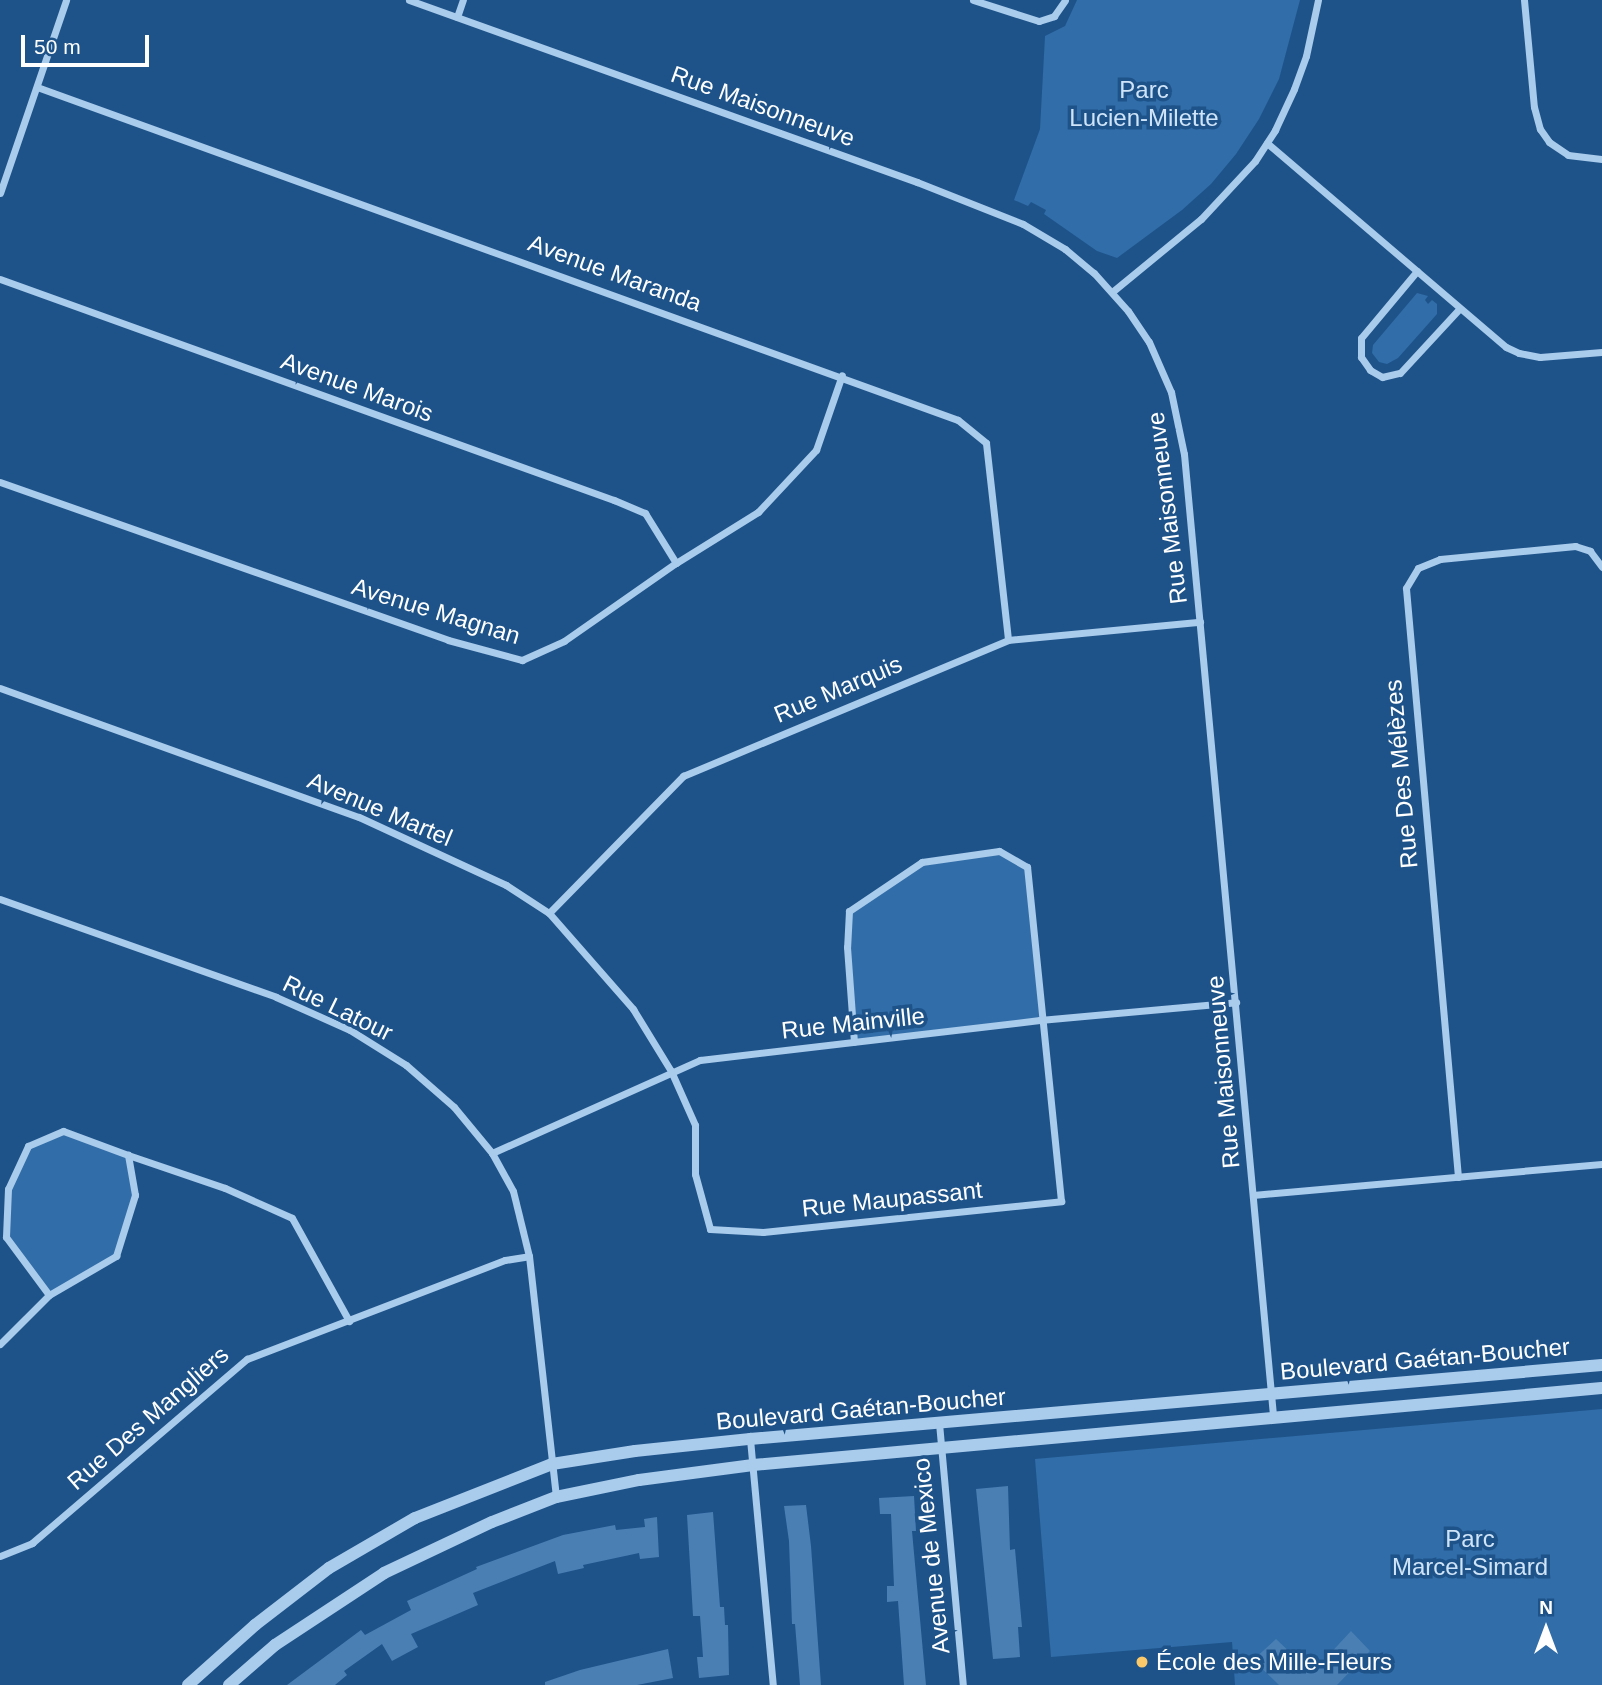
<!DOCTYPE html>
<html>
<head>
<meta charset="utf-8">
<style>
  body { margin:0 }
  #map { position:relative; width:1602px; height:1685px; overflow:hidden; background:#1e538a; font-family:Arial,sans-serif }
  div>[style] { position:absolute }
  .green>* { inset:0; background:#316da8 }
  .building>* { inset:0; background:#4a7fb4 }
  .minor>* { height:7px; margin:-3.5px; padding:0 3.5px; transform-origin:3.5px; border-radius:3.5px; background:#a9cbec }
  .tertiary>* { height:12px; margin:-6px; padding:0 6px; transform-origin:6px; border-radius:6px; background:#a9cbec }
  .dots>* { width:19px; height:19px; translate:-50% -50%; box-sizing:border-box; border:4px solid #1e538a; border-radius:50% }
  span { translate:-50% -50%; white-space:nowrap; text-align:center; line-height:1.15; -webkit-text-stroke:7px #1e538a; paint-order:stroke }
  .park-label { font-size:24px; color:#cfe4f9 }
  .street-label { font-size:24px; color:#fff }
  .poi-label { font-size:24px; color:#fff }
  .left { translate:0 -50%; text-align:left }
  .north { position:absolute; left:1511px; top:1594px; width:70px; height:70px; -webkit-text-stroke:5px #1e538a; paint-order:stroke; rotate:0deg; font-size:19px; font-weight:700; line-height:28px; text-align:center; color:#fff }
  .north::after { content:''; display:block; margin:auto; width:24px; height:32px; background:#fff; clip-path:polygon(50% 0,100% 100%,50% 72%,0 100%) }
  .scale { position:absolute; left:21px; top:35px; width:128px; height:32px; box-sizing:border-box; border:4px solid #fff; border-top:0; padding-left:9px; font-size:21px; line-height:24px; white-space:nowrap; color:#fff; -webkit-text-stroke:5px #1e538a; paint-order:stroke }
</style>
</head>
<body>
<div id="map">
  <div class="green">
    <div style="clip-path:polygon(1077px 0,1300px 0,1279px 79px,1259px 119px,1236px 154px,1211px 184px,1182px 210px,1117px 258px,1097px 251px,1044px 214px,1046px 210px,1031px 202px,1028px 206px,1014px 200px,1040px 129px,1045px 36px,1065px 26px)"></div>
    <div style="clip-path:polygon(1417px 293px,1428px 296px,1425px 300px,1428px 304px,1432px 300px,1437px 304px,1437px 314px,1398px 358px,1387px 364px,1379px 362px,1372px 353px,1373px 345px)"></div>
    <div style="clip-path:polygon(999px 851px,1027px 867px,1040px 1020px,854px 1042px,849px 911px,922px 862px)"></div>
    <div style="clip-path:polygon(63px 1131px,128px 1155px,135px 1195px,116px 1256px,49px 1295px,6px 1237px,8px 1189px,28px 1146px)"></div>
    <div style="clip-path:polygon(1602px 1409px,1602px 1685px,1235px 1685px,1232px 1642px,1051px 1657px,1035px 1459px)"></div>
  </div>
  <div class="building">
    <div style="clip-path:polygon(1008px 1486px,1010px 1550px,1015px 1549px,1022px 1627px,1018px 1627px,1020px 1657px,993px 1659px,976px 1489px)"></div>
    <div style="clip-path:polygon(914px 1496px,916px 1531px,912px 1531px,926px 1685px,904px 1685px,898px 1601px,887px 1602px,887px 1586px,894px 1586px,891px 1514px,880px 1514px,879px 1498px)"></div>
    <div style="clip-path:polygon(806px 1505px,811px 1546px,821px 1685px,800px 1685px,795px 1624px,792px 1624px,789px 1541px,784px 1506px)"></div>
    <div style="clip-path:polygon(713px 1512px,720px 1607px,724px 1607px,725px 1625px,728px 1625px,729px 1675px,699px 1678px,697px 1657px,703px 1657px,700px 1616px,693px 1616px,687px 1515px)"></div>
    <div style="clip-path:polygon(657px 1517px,659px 1557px,640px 1559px,639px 1553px,583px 1565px,584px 1568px,558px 1574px,555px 1561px,473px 1593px,478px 1605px,411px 1634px,418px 1647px,392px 1661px,382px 1644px,344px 1671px,347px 1675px,335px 1685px,287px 1685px,361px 1630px,365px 1635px,411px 1610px,407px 1601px,477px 1569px,476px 1567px,563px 1535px,615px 1525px,616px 1530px,645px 1527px,644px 1519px)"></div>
    <div style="clip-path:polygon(1351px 1631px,1370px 1651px,1337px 1685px,1279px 1685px,1253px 1660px,1276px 1639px,1312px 1673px)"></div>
    <div style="clip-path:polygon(668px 1649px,673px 1678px,637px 1685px,545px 1685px,545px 1682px,580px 1670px)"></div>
  </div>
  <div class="minor">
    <div style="left:409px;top:0;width:540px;rotate:19.71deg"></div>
    <div style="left:917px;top:182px;width:114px;rotate:21.6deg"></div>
    <div style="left:1023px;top:224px;width:49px;rotate:30.8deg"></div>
    <div style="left:1065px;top:249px;width:38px;rotate:40deg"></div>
    <div style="left:1094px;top:273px;width:51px;rotate:48.2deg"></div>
    <div style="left:1128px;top:311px;width:37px;rotate:56deg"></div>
    <div style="left:1149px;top:342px;width:55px;rotate:66.3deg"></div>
    <div style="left:1171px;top:392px;width:63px;rotate:78.2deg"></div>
    <div style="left:1184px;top:454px;width:966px;rotate:84.71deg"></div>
    <div style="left:973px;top:0;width:69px;rotate:17.7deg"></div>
    <div style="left:1039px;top:21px;width:16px;rotate:-18deg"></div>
    <div style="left:1054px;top:16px;width:19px;rotate:-55deg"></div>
    <div style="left:1524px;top:0;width:107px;rotate:84.7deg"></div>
    <div style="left:1534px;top:107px;width:23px;rotate:75deg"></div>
    <div style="left:1540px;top:129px;width:16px;rotate:55deg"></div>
    <div style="left:1549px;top:142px;width:23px;rotate:34deg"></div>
    <div style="left:1568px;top:155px;width:34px;rotate:7deg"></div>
    <div style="left:457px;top:17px;width:18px;rotate:-71deg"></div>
    <div style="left:37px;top:87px;width:979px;rotate:19.88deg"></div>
    <div style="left:958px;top:420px;width:36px;rotate:39deg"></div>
    <div style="left:986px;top:443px;width:198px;rotate:83.6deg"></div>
    <div style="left:1267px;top:143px;width:314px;rotate:40.5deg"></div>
    <div style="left:1506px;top:347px;width:14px;rotate:25deg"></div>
    <div style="left:1519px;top:353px;width:21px;rotate:11deg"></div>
    <div style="left:1540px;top:357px;width:62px;rotate:-4.6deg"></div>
    <div style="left:0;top:193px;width:204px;rotate:-71.1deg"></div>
    <div style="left:1417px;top:271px;width:87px;rotate:129.9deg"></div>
    <div style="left:1361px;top:338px;width:19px;rotate:90deg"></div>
    <div style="left:1361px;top:357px;width:16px;rotate:55deg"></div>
    <div style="left:1370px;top:370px;width:14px;rotate:30deg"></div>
    <div style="left:1382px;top:377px;width:18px;rotate:-13deg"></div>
    <div style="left:1400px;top:373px;width:87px;rotate:-47.3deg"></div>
    <div style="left:0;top:279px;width:653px;rotate:19.8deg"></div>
    <div style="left:614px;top:500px;width:34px;rotate:23deg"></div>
    <div style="left:645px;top:513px;width:59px;rotate:58.2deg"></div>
    <div style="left:1112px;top:292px;width:115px;rotate:-39.4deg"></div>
    <div style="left:1201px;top:219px;width:79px;rotate:-47deg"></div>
    <div style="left:1255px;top:161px;width:37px;rotate:-57deg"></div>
    <div style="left:1275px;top:130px;width:45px;rotate:-65.1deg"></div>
    <div style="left:1294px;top:89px;width:35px;rotate:-70deg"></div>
    <div style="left:1306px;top:56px;width:57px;rotate:-77.9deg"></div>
    <div style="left:0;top:482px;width:475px;rotate:19.4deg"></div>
    <div style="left:448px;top:640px;width:77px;rotate:15.1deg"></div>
    <div style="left:522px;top:660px;width:46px;rotate:-24.3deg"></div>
    <div style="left:564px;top:641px;width:136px;rotate:-34.9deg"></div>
    <div style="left:676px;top:563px;width:97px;rotate:-31.9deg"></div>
    <div style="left:758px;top:512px;width:85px;rotate:-46.9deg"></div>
    <div style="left:816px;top:450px;width:79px;rotate:-70.9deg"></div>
    <div style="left:0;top:688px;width:381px;rotate:19.8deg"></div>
    <div style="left:359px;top:817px;width:162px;rotate:24.8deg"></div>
    <div style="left:506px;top:885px;width:51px;rotate:33.1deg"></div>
    <div style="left:549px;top:913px;width:128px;rotate:48.8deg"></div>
    <div style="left:633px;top:1009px;width:73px;rotate:58.5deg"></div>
    <div style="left:671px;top:1071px;width:59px;rotate:66deg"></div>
    <div style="left:695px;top:1125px;width:49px;rotate:90deg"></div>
    <div style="left:695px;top:1174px;width:57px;rotate:74.7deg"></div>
    <div style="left:710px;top:1229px;width:53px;rotate:3.2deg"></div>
    <div style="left:763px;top:1232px;width:300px;rotate:-5.9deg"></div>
    <div style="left:1061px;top:1201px;width:336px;rotate:-95.8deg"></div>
    <div style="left:1027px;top:867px;width:32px;rotate:-150deg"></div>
    <div style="left:999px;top:851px;width:78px;rotate:171.9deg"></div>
    <div style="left:922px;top:862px;width:88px;rotate:146.1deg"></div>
    <div style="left:849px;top:911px;width:36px;rotate:93deg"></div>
    <div style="left:847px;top:947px;width:95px;rotate:85.8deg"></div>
    <div style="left:0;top:899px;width:293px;rotate:19.5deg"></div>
    <div style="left:276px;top:997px;width:81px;rotate:24deg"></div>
    <div style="left:350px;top:1030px;width:66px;rotate:32deg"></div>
    <div style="left:406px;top:1065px;width:64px;rotate:41.2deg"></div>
    <div style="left:454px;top:1107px;width:60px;rotate:50.4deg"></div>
    <div style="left:492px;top:1153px;width:43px;rotate:61.1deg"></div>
    <div style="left:513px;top:1191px;width:67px;rotate:76.2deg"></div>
    <div style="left:529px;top:1256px;width:243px;rotate:83.6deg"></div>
    <div style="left:549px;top:913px;width:192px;rotate:-45.6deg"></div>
    <div style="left:683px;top:776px;width:352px;rotate:-22.7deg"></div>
    <div style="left:1008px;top:640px;width:193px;rotate:-5.4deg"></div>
    <div style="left:492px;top:1153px;width:228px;rotate:-24.1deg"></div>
    <div style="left:700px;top:1060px;width:342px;rotate:-6.7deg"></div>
    <div style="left:1040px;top:1020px;width:197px;rotate:-5.2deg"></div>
    <div style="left:128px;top:1155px;width:102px;rotate:18.8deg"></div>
    <div style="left:225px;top:1188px;width:73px;rotate:24.1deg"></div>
    <div style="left:292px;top:1218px;width:118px;rotate:61deg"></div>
    <div style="left:1458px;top:1177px;width:591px;rotate:-95.05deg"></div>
    <div style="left:1406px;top:588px;width:23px;rotate:-59deg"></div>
    <div style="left:1418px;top:568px;width:24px;rotate:-22deg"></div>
    <div style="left:1440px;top:559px;width:136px;rotate:-5.5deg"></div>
    <div style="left:1575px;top:546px;width:16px;rotate:18deg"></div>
    <div style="left:1590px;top:551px;width:20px;rotate:53deg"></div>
    <div style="left:1253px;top:1195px;width:350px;rotate:-5.1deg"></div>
    <div style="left:0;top:1344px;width:69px;rotate:-45deg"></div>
    <div style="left:49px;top:1295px;width:78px;rotate:-30.2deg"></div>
    <div style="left:116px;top:1256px;width:64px;rotate:-72.7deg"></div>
    <div style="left:135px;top:1195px;width:41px;rotate:-99.9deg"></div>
    <div style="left:128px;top:1155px;width:69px;rotate:-159.7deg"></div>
    <div style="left:63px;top:1131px;width:38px;rotate:157deg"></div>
    <div style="left:28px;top:1146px;width:47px;rotate:114.9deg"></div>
    <div style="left:8px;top:1189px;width:48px;rotate:92.4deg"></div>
    <div style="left:6px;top:1237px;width:72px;rotate:53.4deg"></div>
    <div style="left:939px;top:1423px;width:263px;rotate:84.8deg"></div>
    <div style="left:750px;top:1439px;width:247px;rotate:84.7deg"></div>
    <div style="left:0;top:1556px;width:35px;rotate:-22deg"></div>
    <div style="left:32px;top:1543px;width:283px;rotate:-40.6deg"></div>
    <div style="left:247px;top:1359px;width:276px;rotate:-21deg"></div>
    <div style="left:505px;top:1260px;width:24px;rotate:-9deg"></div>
  </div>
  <div class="tertiary">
    <div style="left:188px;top:1685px;width:90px;rotate:-41.8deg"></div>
    <div style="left:255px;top:1625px;width:93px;rotate:-37.6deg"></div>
    <div style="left:329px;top:1568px;width:99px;rotate:-30.2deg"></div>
    <div style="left:415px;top:1518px;width:147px;rotate:-21.5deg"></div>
    <div style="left:552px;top:1464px;width:84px;rotate:-8.9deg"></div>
    <div style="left:635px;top:1451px;width:116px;rotate:-6deg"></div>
    <div style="left:750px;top:1439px;width:855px;rotate:-4.96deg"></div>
    <div style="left:229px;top:1685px;width:61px;rotate:-41deg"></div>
    <div style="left:275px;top:1645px;width:131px;rotate:-33.4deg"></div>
    <div style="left:384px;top:1573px;width:119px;rotate:-25.3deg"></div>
    <div style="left:492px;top:1522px;width:69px;rotate:-21.3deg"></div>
    <div style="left:556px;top:1497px;width:85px;rotate:-11.6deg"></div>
    <div style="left:639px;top:1480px;width:115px;rotate:-7.5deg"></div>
    <div style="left:753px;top:1465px;width:852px;rotate:-5.18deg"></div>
  </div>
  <div class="dots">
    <div style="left:1142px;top:1662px;background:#fbc969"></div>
  </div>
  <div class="park-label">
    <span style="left:1144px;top:104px">Parc<br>Lucien-Milette</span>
    <span style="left:1470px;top:1553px">Parc<br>Marcel-Simard</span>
  </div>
  <div class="street-label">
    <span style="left:763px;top:106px;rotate:20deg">Rue Maisonneuve</span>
    <span style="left:615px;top:273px;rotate:20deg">Avenue Maranda</span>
    <span style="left:357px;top:387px;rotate:20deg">Avenue Marois</span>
    <span style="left:1167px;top:508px;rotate:-97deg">Rue Maisonneuve</span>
    <span style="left:436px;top:611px;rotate:17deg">Avenue Magnan</span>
    <span style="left:838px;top:689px;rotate:-23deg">Rue Marquis</span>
    <span style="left:1401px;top:774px;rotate:-95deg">Rue Des Mélèzes</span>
    <span style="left:380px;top:809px;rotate:23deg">Avenue Martel</span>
    <span style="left:338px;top:1008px;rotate:26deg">Rue Latour</span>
    <span style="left:853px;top:1023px;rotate:-6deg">Rue Mainville</span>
    <span style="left:1223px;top:1072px;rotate:-95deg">Rue Maisonneuve</span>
    <span style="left:892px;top:1199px;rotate:-6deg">Rue Maupassant</span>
    <span style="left:1425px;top:1359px;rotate:-5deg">Boulevard Gaétan-Boucher</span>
    <span style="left:861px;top:1409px;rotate:-5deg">Boulevard Gaétan-Boucher</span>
    <span style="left:148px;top:1418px;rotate:-41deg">Rue Des Mangliers</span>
    <span style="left:931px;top:1556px;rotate:-96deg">Avenue de Mexico</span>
  </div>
  <div class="poi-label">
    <span class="left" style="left:1156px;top:1662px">École des Mille-Fleurs</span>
  </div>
  <div class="north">N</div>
  <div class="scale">50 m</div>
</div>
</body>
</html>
